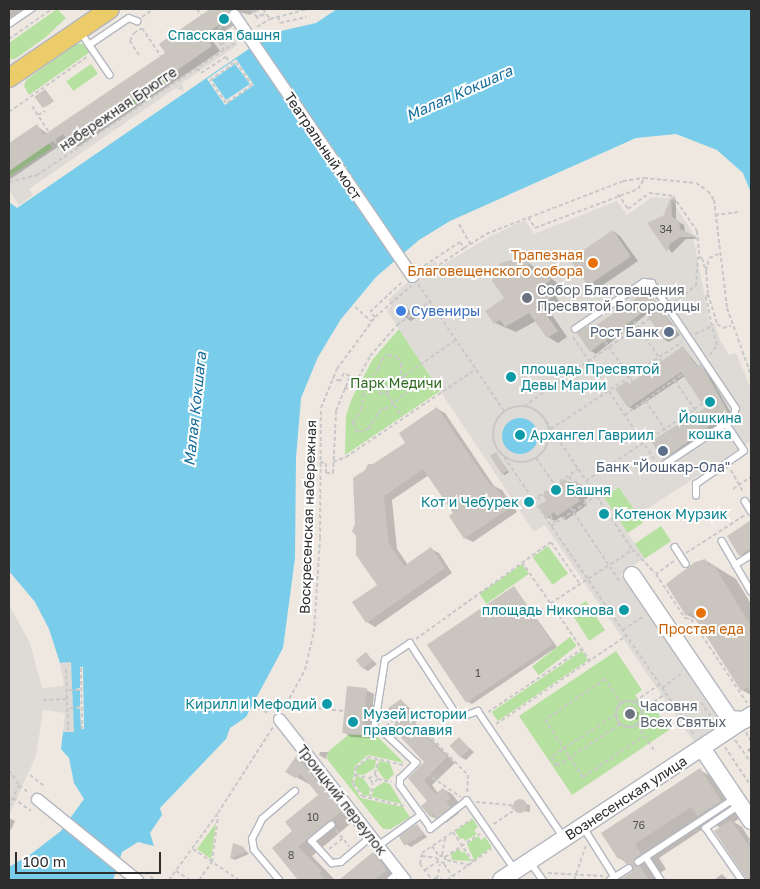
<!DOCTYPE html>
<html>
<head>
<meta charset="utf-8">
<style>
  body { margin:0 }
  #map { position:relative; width:760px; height:889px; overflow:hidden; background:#eee8e1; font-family:"Golos Text",sans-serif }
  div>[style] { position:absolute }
  .green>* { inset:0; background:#b7e1a0; transform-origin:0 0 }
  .plaza>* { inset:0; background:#dedbd7 }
  .water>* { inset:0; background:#79cdea }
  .round { border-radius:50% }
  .pier>* { inset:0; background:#eee8e1 }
  .shadow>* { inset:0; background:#0003 }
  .building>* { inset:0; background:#cac6bf; transform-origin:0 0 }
  .path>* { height:2px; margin-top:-1px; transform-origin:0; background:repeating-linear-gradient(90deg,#c8c8c8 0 4px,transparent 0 6.5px) }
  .path>.ring { margin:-1px; padding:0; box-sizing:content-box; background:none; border:2px solid #c8c8c8; border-radius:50% }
  .roads { filter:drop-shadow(1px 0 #b4b7c0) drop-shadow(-1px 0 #b4b7c0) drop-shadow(0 1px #b4b7c0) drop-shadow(0 -1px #b4b7c0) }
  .lane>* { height:5.5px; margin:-2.75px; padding:0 2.75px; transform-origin:2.75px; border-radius:2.75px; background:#fff }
  .street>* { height:11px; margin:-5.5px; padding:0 5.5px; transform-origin:5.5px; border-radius:5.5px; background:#fff }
  .secondary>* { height:16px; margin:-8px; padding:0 8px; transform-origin:8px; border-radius:8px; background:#fff }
  .primary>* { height:18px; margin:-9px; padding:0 9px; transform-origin:9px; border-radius:9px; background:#ebcc68 }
  .bridges { filter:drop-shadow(1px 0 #b4b7c0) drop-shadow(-1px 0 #b4b7c0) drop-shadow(0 1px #b4b7c0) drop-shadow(0 -1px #b4b7c0) }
  .street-bridge>* { height:11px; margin:-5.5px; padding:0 5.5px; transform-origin:5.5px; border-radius:5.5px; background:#fff }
  .dots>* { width:14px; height:14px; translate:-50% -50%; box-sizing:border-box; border:2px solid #fff; border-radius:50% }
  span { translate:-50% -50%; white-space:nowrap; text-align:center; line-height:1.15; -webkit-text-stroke:4px #fff; paint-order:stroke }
  .number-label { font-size:11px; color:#545352 }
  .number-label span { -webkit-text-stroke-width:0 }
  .culture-label { font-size:14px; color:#0d838f }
  .left { translate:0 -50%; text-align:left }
  .right { translate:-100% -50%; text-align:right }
  .street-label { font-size:14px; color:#2d2d2d }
  .food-label { font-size:14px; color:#c56008 }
  .worship-label { font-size:14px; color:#5b616d }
  .shop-label { font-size:14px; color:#366cbe }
  .service-label { font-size:14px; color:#4e5e75 }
  .park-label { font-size:14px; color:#2e691e }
  .water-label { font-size:15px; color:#146d9b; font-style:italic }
  .frame { position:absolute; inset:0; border:10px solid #2d2d2d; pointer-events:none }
  .scale { position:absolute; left:15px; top:852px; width:146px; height:22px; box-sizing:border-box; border:2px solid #2d2d2d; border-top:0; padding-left:6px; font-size:15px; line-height:18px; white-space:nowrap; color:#2d2d2d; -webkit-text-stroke:4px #fff; paint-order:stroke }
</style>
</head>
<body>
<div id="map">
  <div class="green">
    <div style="clip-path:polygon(57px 9px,66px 18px,46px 37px,15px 59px,9px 59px,9px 43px)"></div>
    <div style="clip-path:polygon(76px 44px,83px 44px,90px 52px,29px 95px,24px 86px,26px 80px)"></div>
    <div style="left:91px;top:64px;width:12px;height:30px;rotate:55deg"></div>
    <div style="clip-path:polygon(167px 75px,170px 80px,72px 147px,69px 143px)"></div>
    <div style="clip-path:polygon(49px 143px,52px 148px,9px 177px,9px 171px)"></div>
    <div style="clip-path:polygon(399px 329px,440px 391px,345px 455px,346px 416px,352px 398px,373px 359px)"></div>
    <div style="left:619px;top:487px;width:43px;height:19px;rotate:56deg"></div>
    <div style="left:661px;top:526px;width:18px;height:32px;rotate:56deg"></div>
    <div style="left:548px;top:546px;width:34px;height:19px;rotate:54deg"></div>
    <div style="left:522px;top:564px;width:12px;height:52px;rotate:55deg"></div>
    <div style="left:586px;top:601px;width:35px;height:19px;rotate:57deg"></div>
    <div style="left:570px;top:637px;width:11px;height:48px;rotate:52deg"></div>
    <div style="left:582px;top:651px;width:11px;height:109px;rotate:56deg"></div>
    <div style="clip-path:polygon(616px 651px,642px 690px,635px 695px,644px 708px,653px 705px,669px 730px,572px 795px,519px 716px)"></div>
    <div style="clip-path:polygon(348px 735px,376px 735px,404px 763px,368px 755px,355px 766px,352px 784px,361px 798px,403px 807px,410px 817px,391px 829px,383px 829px,327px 759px,328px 752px)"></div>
    <div style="clip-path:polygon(368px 759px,376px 760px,375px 768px,364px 775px,356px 774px,357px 767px)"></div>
    <div style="clip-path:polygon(379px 761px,390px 763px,394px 774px,388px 780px,384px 779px,377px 769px)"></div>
    <div style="clip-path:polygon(356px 776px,363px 778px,370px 788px,369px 796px,363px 795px,354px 783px)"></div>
    <div style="clip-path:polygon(384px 782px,390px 784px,402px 804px,372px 797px,373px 789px)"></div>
    <div style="clip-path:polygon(473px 819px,478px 827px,474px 830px,477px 834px,465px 841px,463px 838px,460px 839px,455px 831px)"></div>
    <div style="clip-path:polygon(216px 823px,211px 859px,197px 849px)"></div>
    <div style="clip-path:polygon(478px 836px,481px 840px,485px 837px,492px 847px,474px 860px,467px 844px)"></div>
    <div style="clip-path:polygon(459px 849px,462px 853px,464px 851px,471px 861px,452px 860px,451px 854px)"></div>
  </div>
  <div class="plaza">
    <div style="clip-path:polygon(222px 23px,238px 45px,182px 83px,184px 92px,176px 88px,29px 189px,33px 195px,19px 205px,9px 190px,9px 177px,52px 148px,49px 143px,63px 134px,72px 147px,170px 80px,165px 72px,174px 65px,178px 70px,212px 46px,204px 35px)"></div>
    <div style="clip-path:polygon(evenodd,652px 197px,670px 198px,692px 231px,710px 324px,714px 323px,720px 340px,729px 355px,736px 353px,751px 389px,751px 441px,638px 515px,619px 487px,604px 497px,644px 558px,621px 574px,723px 726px,696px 745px,545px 525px,534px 532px,387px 311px,392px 305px,388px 300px,418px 272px,435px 261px,439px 267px,487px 238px,525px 220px,534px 234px,617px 201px,627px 215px,652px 197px,521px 418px,532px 422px,538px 432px,503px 430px,510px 421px,521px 418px,652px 197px,565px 479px,569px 484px,576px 480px,583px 491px,577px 496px,580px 501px,557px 516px,554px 512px,546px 517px,538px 506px,546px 500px,543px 495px,565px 479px)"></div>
    <div style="clip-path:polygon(9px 605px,30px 643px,42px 688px,64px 686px,60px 663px,71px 662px,76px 708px,74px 732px,63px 732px,65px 713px,43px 710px,36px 756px,9px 816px)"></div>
  </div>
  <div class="water">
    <div style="clip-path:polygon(337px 9px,751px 9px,751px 193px,743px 173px,717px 150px,676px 134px,636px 138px,450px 221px,419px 240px,376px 277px,341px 319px,318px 357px,301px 398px,296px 458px,295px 558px,283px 648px,246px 717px,230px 728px,226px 739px,160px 808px,162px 815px,150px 833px,154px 846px,138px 842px,122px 852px,113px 880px,9px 880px,9px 867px,31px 854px,61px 831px,84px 799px,74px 783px,69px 758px,61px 749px,63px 732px,74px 732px,71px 662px,60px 663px,49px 629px,35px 602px,9px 571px,9px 202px,17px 208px,272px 33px,316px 23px)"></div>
    <div class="round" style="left:502px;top:418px;width:36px;height:36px"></div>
  </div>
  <div class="pier">
    <div style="clip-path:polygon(evenodd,236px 59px,254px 85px,225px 105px,207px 79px,236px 59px,235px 64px,250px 84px,226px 100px,212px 80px,235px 64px)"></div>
    <div style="clip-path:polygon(80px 667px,83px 667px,84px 729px,81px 729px,80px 709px,76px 708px,80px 706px,80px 691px,75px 689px,80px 688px)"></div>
  </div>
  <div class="shadow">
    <div style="clip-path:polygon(13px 9px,25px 9px,9px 20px,9px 12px)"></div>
    <div style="clip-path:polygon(212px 9px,259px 9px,250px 15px,239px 12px,236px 24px,212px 40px,220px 51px,78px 147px,68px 140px,9px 180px,9px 144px,37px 126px,48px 134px,167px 53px,161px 44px)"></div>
    <div style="clip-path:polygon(45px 91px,54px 101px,45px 107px,43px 106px)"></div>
    <div style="clip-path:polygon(672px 198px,676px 200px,676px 220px,684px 225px,685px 232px,699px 239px,686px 239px,672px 253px,649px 224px,665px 215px)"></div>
    <div style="clip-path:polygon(613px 231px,620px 236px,638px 261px,597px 289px,590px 285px)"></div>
    <div style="clip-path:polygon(524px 260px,534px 267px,543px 278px,547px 275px,561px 286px,553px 292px,561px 304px,550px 312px,567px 337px,558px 343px,548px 337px,536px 321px,516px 332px,495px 323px,487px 312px,506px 299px,494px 279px,504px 262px)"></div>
    <div style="clip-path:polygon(648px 291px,680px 335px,669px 342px,665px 340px,647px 314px,596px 354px,591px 351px,590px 327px,593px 329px)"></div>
    <div style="clip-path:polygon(402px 306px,413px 312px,416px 318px,411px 321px,401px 315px,397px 310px)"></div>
    <div style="clip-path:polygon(683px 347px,699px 367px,706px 369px,732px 415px,669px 462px,664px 459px,706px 408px,685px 376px,634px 410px,629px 407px,627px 383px,631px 385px)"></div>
    <div style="clip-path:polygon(437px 409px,445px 413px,494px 486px,502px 490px,517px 512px,473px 542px,465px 538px,455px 514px,429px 475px,392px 500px,397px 549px,408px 565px,431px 549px,439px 553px,452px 573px,375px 627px,367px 622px,379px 585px,373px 466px,407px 443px)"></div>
    <div style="clip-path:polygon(496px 454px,509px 472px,505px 475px,503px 474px)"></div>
    <div style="clip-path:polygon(565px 481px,583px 485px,590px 496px,584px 501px,587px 505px,566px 520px,561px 517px,555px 521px,547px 517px,547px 500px)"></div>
    <div style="clip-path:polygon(749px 523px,751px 557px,748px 559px,740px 555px)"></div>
    <div style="clip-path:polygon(705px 560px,736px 579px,751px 604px,751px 695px,742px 690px,699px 621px,687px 615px)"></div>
    <div style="clip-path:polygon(514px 587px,557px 647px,472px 704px,467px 701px)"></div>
    <div style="clip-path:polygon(366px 654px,377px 664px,368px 671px,363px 668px)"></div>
    <div style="clip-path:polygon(366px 690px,374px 694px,370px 738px,351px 737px,343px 732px)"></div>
    <div style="clip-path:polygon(401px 700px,415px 713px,409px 717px,455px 763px,432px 785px,438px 793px,443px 789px,452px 794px,459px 803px,454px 807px,459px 813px,446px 823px,430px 816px,429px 801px,410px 778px,426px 762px,396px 732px)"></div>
    <div style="clip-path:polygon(625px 710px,639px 712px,638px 720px,625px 715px)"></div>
    <div style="clip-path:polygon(459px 739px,474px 752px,466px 760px,461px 757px)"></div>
    <div style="clip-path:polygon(751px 747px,751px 753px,747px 750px)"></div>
    <div style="clip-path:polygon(320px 752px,328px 752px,326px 759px,319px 755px)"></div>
    <div style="clip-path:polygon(297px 758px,311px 766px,355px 820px,312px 856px,335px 880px,300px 880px,274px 848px,294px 831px,320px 795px,311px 785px,296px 777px)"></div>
    <div style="clip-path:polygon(700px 770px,725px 784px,745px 815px,734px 822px,742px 827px,751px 841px,751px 880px,716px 832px,721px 828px,712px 823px,659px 858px,666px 869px,659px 874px,662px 880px,621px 880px,633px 873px,634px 867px,619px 858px)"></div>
    <div style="clip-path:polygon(517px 802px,530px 805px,530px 812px,516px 810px)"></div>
    <div style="clip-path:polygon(9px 818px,15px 821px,11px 830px,9px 829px)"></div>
    <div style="clip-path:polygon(417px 825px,427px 837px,411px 847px,406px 844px)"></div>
    <div style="clip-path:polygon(243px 848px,249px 854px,235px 860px,231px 858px)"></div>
    <div style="clip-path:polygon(374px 853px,388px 862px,398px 880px,341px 880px)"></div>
    <div style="clip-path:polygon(722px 874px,728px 880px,714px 880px)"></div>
  </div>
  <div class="building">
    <div style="clip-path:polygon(210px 9px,230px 9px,228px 19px,204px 35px,212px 46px,69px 143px,63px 134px,9px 171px,9px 143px,37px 124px,44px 135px,57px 126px,165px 53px,159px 44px)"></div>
    <div style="left:45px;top:89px;width:14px;height:13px;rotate:54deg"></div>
    <div style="clip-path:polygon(671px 196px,672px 217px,679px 221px,680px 229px,698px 237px,680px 237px,670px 244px,667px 252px,647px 223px,664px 215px)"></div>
    <div style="left:613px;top:230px;width:32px;height:52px;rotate:56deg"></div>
    <div style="clip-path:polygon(520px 258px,525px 260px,538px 279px,547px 273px,551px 280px,543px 286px,551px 298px,540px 306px,558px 331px,547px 338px,529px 313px,505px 327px,500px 320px,494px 324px,485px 311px,504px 298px,492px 281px,500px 263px)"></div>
    <div style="clip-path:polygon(648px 290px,676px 332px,664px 340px,644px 311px,590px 352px,577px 333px,590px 325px,592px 328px)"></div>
    <div style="clip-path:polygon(683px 346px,697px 367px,701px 364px,728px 412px,663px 460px,651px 441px,705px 408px,681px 372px,628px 408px,615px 389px,627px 381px,629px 384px)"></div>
    <div style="clip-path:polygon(437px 407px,487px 481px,492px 486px,494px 485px,510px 508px,464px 539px,449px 516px,453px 513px,423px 469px,384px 496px,389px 544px,404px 566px,431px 547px,445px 568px,366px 623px,352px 602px,377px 585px,356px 555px,356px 536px,352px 531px,355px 524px,353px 478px,365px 470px,368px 464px,373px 464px,405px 443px,399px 433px)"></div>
    <div style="left:496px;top:452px;width:22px;height:7px;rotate:58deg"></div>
    <div style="clip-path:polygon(565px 479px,570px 484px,576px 480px,584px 491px,577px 496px,580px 501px,557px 516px,554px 512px,546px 518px,538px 506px,546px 500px,542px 495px)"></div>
    <div style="clip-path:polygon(751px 520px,751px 548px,739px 556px,727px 536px)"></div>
    <div style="clip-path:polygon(705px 559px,709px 566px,713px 564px,751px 626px,751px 685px,741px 691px,691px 612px,686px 616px,666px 584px,695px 562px)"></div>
    <div style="left:514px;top:586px;width:70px;height:105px;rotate:56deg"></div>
    <div style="left:366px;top:652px;width:11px;height:13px;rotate:52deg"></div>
    <div style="left:347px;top:686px;width:20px;height:47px;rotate:6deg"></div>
    <div style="clip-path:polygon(401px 699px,407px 707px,401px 711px,447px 757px,424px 780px,435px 794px,443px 788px,451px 798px,446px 802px,451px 808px,437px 819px,433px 814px,430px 817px,421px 806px,427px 801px,408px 778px,424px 762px,393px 729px,396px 720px,388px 708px)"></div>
    <div class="round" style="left:623px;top:706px;width:14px;height:14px"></div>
    <div style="left:459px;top:737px;width:16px;height:13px;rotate:47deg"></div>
    <div style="clip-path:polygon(296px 756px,342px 811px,298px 847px,322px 871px,319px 873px,326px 880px,298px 880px,272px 848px,292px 831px,285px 822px,318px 795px,301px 774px,295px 778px,285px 772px)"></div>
    <div style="clip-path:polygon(700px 768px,721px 801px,697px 816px,691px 807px,635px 844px,641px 854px,634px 859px,634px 864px,640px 866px,649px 880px,618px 880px,632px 872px,633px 866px,626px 864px,621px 857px,618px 859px,601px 833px)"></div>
    <div class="round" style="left:513px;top:799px;width:14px;height:14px"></div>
    <div style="clip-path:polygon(731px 820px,751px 849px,751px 880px,747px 880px,714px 831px)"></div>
    <div style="left:417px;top:824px;width:12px;height:22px;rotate:59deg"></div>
    <div style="clip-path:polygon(233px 843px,244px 847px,245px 852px,230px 859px)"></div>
    <div style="clip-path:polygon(373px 852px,387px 870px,374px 880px,339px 880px)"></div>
  </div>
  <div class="path">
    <div style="left:197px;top:9px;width:7px;rotate:56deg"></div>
    <div style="left:251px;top:9px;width:12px;rotate:55deg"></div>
    <div style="left:258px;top:19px;width:11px;rotate:-117deg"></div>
    <div style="left:256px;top:9px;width:9px;rotate:54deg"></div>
    <div style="left:261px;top:16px;width:6px;rotate:-31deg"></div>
    <div style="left:263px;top:9px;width:12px;rotate:55deg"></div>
    <div style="left:278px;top:16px;width:7px;rotate:74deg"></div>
    <div style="left:280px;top:23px;width:27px;rotate:-13deg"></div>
    <div style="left:142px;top:17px;width:14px;rotate:-34deg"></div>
    <div style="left:257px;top:27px;width:15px;rotate:-32deg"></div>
    <div style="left:270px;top:19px;width:38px;rotate:-15deg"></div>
    <div style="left:212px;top:31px;width:22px;rotate:58deg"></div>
    <div style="left:9px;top:39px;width:52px;rotate:-34.9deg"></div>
    <div style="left:221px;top:45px;width:9px;rotate:-36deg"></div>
    <div style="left:228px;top:40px;width:15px;rotate:-127deg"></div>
    <div style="left:219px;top:28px;width:9px;rotate:-32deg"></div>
    <div style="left:139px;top:55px;width:17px;rotate:-123deg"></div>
    <div style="left:130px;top:41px;width:9px;rotate:-63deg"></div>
    <div style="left:134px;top:33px;width:9px;rotate:-32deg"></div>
    <div style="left:142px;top:28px;width:34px;rotate:56deg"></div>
    <div style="left:236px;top:62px;width:28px;rotate:55deg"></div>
    <div style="left:252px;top:85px;width:32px;rotate:145deg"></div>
    <div style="left:226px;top:103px;width:28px;rotate:-125deg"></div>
    <div style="left:210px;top:80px;width:32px;rotate:-35deg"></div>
    <div style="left:170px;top:68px;width:15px;rotate:58deg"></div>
    <div style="left:197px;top:68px;width:6px;rotate:51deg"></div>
    <div style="left:201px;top:73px;width:30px;rotate:-33deg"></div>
    <div style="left:226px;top:57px;width:9px;rotate:54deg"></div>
    <div style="left:32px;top:106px;width:31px;rotate:57deg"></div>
    <div style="left:9px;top:112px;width:95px;rotate:-35.2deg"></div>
    <div style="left:38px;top:115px;width:8px;rotate:-30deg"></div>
    <div style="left:54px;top:140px;width:19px;rotate:55deg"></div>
    <div style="left:9px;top:182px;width:29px;rotate:-14deg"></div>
    <div style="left:37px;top:175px;width:243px;rotate:-33.8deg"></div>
    <div style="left:618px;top:194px;width:18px;rotate:56deg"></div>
    <div style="left:628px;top:209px;width:26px;rotate:-37deg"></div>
    <div style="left:649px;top:193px;width:24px;rotate:7deg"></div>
    <div style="left:673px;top:196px;width:42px;rotate:55.6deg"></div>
    <div style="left:697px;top:231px;width:25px;rotate:85deg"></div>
    <div style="left:715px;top:215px;width:24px;rotate:-7deg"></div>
    <div style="left:528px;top:217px;width:13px;rotate:58deg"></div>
    <div style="left:535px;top:228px;width:110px;rotate:-20.7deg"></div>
    <div style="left:638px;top:189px;width:12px;rotate:-59deg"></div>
    <div style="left:459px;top:224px;width:23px;rotate:61deg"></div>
    <div style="left:419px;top:269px;width:49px;rotate:-33.4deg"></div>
    <div style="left:460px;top:242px;width:7px;rotate:56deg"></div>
    <div style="left:464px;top:248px;width:26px;rotate:-32deg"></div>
    <div style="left:486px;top:234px;width:147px;rotate:-21.1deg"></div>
    <div style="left:623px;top:181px;width:21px;rotate:-8deg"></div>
    <div style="left:644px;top:178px;width:52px;rotate:5.5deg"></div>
    <div style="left:696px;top:183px;width:14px;rotate:34deg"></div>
    <div style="left:708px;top:191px;width:11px;rotate:56deg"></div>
    <div style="left:714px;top:200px;width:109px;rotate:83.1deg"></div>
    <div style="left:727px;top:308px;width:71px;rotate:70.3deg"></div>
    <div style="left:706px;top:271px;width:22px;rotate:85deg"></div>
    <div style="left:423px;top:276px;width:50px;rotate:-34.3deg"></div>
    <div style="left:418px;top:284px;width:153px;rotate:55.9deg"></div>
    <div style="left:674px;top:302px;width:27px;rotate:-36deg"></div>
    <div style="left:696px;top:286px;width:29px;rotate:-86deg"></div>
    <div style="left:698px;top:257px;width:4px;rotate:14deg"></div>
    <div style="left:702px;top:258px;width:14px;rotate:73deg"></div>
    <div style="left:706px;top:271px;width:13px;rotate:-77deg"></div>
    <div style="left:709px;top:258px;width:12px;rotate:-24deg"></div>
    <div style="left:623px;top:305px;width:150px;rotate:55.6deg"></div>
    <div style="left:355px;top:307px;width:21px;rotate:41deg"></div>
    <div style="left:375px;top:317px;width:48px;rotate:-40.7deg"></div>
    <div style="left:594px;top:325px;width:148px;rotate:55.8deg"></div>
    <div style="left:695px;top:334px;width:19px;rotate:-25deg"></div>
    <div style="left:712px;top:326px;width:30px;rotate:-102deg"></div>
    <div style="left:706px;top:297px;width:4px;rotate:-56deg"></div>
    <div style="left:708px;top:294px;width:31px;rotate:73deg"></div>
    <div style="left:717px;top:324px;width:7px;rotate:34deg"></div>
    <div style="left:723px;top:328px;width:8px;rotate:-14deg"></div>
    <div style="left:573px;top:337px;width:150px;rotate:56.4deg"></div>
    <div style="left:388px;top:355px;width:9px;rotate:13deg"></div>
    <div style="left:397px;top:357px;width:9px;rotate:54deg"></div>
    <div style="left:402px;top:364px;width:6px;rotate:108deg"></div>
    <div style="left:400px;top:370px;width:23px;rotate:67deg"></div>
    <div style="left:409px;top:391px;width:28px;rotate:142deg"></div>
    <div style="left:387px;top:408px;width:6px;rotate:171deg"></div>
    <div style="left:381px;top:409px;width:24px;rotate:123deg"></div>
    <div style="left:368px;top:429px;width:11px;rotate:165deg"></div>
    <div style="left:357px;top:432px;width:11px;rotate:-112deg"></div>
    <div style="left:353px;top:422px;width:14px;rotate:-56deg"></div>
    <div style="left:361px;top:410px;width:23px;rotate:-80deg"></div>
    <div style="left:365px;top:387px;width:24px;rotate:-54deg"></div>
    <div style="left:379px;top:368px;width:8px;rotate:-76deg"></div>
    <div style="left:381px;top:360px;width:9px;rotate:-36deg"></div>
    <div style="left:710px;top:355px;width:12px;rotate:-55deg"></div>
    <div style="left:717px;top:345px;width:20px;rotate:-105deg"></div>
    <div style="left:388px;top:387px;width:7px;rotate:-164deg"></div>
    <div style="left:381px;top:385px;width:8px;rotate:104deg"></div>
    <div style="left:379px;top:393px;width:8px;rotate:7deg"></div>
    <div style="left:387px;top:394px;width:7px;rotate:-82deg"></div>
    <div style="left:388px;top:387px;width:83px;rotate:-34.7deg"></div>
    <div style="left:344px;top:388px;width:8px;rotate:7deg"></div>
    <div style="left:352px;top:389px;width:38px;rotate:-61deg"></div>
    <div style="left:370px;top:356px;width:41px;rotate:-48.9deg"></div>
    <div style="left:397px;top:325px;width:40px;rotate:-34.9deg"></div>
    <div style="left:387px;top:394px;width:27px;rotate:56deg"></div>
    <div class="ring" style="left:493px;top:406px;width:54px;height:54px"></div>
    <div style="left:524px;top:406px;width:168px;rotate:-34.8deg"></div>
    <div style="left:625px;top:415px;width:90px;rotate:-35.5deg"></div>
    <div style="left:546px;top:421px;width:154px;rotate:56.1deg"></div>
    <div style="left:632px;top:549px;width:33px;rotate:46deg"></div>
    <div style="left:551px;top:429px;width:157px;rotate:-33.6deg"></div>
    <div style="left:504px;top:457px;width:338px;rotate:55.6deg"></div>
    <div style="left:536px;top:458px;width:33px;rotate:55deg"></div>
    <div style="left:320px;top:462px;width:6px;rotate:9deg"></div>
    <div style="left:326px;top:463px;width:10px;rotate:90deg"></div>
    <div style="left:326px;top:473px;width:7px"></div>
    <div style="left:333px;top:473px;width:62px;rotate:-87.2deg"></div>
    <div style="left:336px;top:411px;width:38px;rotate:-68deg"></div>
    <div style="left:350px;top:376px;width:7px;rotate:-153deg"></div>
    <div style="left:344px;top:373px;width:9px;rotate:117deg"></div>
    <div style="left:340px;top:381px;width:8px;rotate:-157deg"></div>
    <div style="left:333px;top:462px;width:14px;rotate:-21deg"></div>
    <div style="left:346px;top:457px;width:157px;rotate:-34.1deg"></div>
    <div style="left:731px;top:470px;width:26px;rotate:61deg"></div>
    <div style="left:569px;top:476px;width:7px;rotate:63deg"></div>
    <div style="left:586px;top:481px;width:157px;rotate:-33.6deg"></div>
    <div style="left:733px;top:489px;width:22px;rotate:-34deg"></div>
    <div style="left:580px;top:494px;width:10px;rotate:53deg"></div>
    <div style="left:538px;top:497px;width:7px;rotate:56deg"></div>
    <div style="left:533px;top:500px;width:55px;rotate:-34.6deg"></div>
    <div style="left:570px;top:507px;width:90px;rotate:56.3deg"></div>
    <div style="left:550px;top:515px;width:9px;rotate:58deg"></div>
    <div style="left:551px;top:526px;width:54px;rotate:-33.7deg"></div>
    <div style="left:686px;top:553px;width:70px;rotate:-32.8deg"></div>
    <div style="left:674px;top:561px;width:22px;rotate:144deg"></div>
    <div style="left:656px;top:574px;width:53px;rotate:56.6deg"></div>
    <div style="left:685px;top:618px;width:6px;rotate:9deg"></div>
    <div style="left:691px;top:619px;width:101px;rotate:56.3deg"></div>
    <div style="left:522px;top:562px;width:120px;rotate:55.5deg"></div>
    <div style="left:534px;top:614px;width:117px;rotate:-33.1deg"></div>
    <div style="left:623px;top:630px;width:25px;rotate:-34deg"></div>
    <div style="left:416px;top:639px;width:166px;rotate:-35.7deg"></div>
    <div style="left:551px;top:542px;width:51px;rotate:55.4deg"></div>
    <div style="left:81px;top:668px;width:61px;rotate:89.1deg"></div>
    <div style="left:66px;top:669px;width:61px;rotate:88.1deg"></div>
    <div style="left:749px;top:686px;width:4px;rotate:63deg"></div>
    <div style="left:662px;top:688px;width:25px;rotate:-37deg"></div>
    <div style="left:69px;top:690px;width:13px"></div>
    <div style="left:43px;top:700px;width:26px;rotate:-2deg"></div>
    <div class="ring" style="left:616px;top:701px;width:24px;height:24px"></div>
    <div style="left:635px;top:701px;width:29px;rotate:-34deg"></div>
    <div style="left:701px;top:702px;width:25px;rotate:56deg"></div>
    <div style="left:621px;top:703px;width:29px;rotate:-124deg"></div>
    <div style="left:605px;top:679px;width:73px;rotate:145.7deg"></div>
    <div style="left:545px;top:720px;width:69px;rotate:56.3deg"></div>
    <div style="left:583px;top:777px;width:73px;rotate:-33.9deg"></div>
    <div style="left:287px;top:705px;width:57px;rotate:6deg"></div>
    <div style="left:70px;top:708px;width:12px;rotate:-5deg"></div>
    <div style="left:258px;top:708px;width:13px;rotate:27deg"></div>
    <div style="left:643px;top:709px;width:27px;rotate:-34deg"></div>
    <div style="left:283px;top:710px;width:46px;rotate:-61.2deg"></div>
    <div style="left:305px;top:670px;width:39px;rotate:-77deg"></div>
    <div style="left:314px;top:632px;width:94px;rotate:-86.3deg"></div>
    <div style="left:320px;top:538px;width:130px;rotate:-89.6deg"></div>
    <div style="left:321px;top:408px;width:42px;rotate:-67.7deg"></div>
    <div style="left:337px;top:369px;width:64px;rotate:-53.8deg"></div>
    <div style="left:375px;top:317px;width:7px;rotate:-135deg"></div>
    <div style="left:370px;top:312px;width:45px;rotate:-43.2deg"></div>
    <div style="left:488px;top:712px;width:113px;rotate:-33.8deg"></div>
    <div style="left:616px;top:714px;width:78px;rotate:146.5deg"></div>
    <div style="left:551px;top:757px;width:11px;rotate:56deg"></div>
    <div style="left:557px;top:766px;width:76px;rotate:-33.7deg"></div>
    <div style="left:496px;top:724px;width:157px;rotate:-34.1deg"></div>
    <div style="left:637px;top:725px;width:32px;rotate:56deg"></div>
    <div style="left:386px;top:726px;width:16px;rotate:-38deg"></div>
    <div style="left:399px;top:716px;width:10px;rotate:-6deg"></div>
    <div style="left:409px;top:715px;width:84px;rotate:45.5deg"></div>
    <div style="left:468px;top:775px;width:19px;rotate:93deg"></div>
    <div style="left:746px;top:732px;width:10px;rotate:61deg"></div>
    <div style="left:735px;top:740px;width:28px;rotate:55deg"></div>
    <div style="left:725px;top:747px;width:47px;rotate:56.3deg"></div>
    <div style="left:403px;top:765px;width:35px;rotate:-167deg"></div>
    <div style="left:369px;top:757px;width:16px;rotate:142deg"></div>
    <div style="left:356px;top:767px;width:17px;rotate:100deg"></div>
    <div style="left:353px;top:784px;width:15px;rotate:53deg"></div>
    <div style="left:362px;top:796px;width:43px;rotate:13.4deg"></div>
    <div style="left:9px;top:770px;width:18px;rotate:56deg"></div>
    <div style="left:19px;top:785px;width:23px;rotate:115deg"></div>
    <div style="left:375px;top:774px;width:14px;rotate:-78deg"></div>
    <div style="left:427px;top:774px;width:41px;rotate:34.1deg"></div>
    <div style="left:30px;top:775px;width:18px;rotate:38deg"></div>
    <div style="left:355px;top:775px;width:15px;rotate:11deg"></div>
    <div style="left:378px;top:779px;width:6px;rotate:141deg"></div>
    <div style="left:373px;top:783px;width:6px;rotate:-135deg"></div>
    <div style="left:369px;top:779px;width:8px;rotate:-40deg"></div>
    <div style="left:375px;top:774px;width:6px;rotate:59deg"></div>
    <div style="left:378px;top:779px;width:14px;rotate:12deg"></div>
    <div style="left:19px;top:785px;width:13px;rotate:39deg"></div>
    <div style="left:13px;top:798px;width:22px;rotate:36deg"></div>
    <div style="left:370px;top:798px;width:15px;rotate:-79deg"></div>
    <div style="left:476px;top:802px;width:36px;rotate:5deg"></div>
    <div style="left:512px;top:805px;width:6px;rotate:81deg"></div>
    <div style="left:513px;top:811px;width:25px;rotate:146deg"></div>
    <div style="left:336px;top:830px;width:21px;rotate:51deg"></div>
    <div style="left:453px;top:832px;width:36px;rotate:56deg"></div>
    <div style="left:748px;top:843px;width:4px;rotate:-45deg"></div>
    <div style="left:432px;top:846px;width:12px;rotate:55deg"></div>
    <div style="left:193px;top:849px;width:55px;rotate:34deg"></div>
    <div style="left:329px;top:849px;width:18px;rotate:-38deg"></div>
    <div style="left:442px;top:855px;width:17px;rotate:-80deg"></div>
    <div style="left:422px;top:856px;width:15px;rotate:8deg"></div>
    <div style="left:445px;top:857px;width:42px;rotate:-33.3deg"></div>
    <div style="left:447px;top:860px;width:23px;rotate:13deg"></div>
    <div style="left:444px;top:864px;width:14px;rotate:56deg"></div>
    <div style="left:425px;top:870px;width:14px;rotate:-34deg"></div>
    <div style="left:437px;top:862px;width:6px;rotate:-72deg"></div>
    <div style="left:439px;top:856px;width:6px"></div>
    <div style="left:445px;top:856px;width:7px;rotate:90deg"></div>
    <div style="left:445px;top:863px;width:8px;rotate:-173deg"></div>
    <div style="left:176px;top:871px;width:17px;rotate:33deg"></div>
    <div style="left:145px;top:872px;width:13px;rotate:39deg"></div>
    <div style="left:548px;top:873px;width:55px;rotate:3.1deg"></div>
    <div style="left:437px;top:879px;width:15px;rotate:-79deg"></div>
    <div style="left:169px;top:880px;width:83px;rotate:-53.8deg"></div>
    <div style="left:218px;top:813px;width:102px;rotate:-57.4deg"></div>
    <div style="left:199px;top:880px;width:22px;rotate:-54deg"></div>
    <div style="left:212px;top:862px;width:46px;rotate:-82.6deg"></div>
    <div style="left:444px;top:880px;width:14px;rotate:-168deg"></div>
    <div style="left:430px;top:877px;width:16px;rotate:-128deg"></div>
    <div style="left:420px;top:864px;width:11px;rotate:-80deg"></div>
    <div style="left:422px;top:853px;width:60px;rotate:-34.2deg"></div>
    <div style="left:447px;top:880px;width:54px;rotate:-35.2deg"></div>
    <div style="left:574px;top:880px;width:36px;rotate:-71deg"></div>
  </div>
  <div class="roads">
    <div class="lane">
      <div style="left:9px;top:24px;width:27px;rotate:-34deg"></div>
      <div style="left:80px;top:31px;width:53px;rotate:55.7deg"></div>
      <div style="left:89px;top:45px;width:48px;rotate:-34deg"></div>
      <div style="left:129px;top:18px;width:9px;rotate:21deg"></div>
      <div style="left:575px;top:329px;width:83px;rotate:-34.3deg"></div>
      <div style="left:644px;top:282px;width:8px;rotate:7deg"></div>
      <div style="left:652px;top:283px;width:151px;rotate:56.1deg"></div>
      <div style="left:736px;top:408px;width:11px;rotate:100deg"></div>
      <div style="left:734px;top:419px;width:89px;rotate:146.5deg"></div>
      <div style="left:696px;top:496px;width:12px;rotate:-90deg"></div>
      <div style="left:696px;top:484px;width:58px;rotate:-34.5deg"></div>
      <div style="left:744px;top:451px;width:32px;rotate:-124deg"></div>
      <div style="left:745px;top:501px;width:12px;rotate:59deg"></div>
      <div style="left:722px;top:541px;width:58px;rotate:59.9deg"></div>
      <div style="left:675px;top:547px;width:20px;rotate:57deg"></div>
      <div style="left:735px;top:565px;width:19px;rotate:-32deg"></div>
      <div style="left:739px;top:806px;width:40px;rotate:146deg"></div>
      <div style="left:706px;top:828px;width:63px;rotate:55.3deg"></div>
      <div style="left:332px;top:825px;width:26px;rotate:141deg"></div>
      <div style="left:312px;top:841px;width:30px;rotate:48deg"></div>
      <div style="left:332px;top:863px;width:9px;rotate:-6deg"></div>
      <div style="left:341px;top:862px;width:39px;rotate:-40deg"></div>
      <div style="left:584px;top:828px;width:58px;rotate:57.7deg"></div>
      <div style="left:378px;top:846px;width:53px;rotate:-35.8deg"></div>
      <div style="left:646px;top:857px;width:27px;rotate:57deg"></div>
      <div style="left:638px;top:862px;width:115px;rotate:-33.3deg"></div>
      <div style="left:531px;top:863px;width:21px;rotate:55deg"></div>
      <div style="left:514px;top:869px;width:83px;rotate:-124.7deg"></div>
      <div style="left:467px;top:801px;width:46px;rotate:142.1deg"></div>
      <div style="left:431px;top:829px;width:53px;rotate:-125.8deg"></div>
      <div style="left:400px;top:786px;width:7px;rotate:-90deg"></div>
      <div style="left:400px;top:779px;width:23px;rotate:-45deg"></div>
      <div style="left:416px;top:763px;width:47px;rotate:-136.7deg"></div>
      <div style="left:382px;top:731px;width:8px;rotate:-173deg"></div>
      <div style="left:374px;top:730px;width:71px;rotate:-81.1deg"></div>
      <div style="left:385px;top:660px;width:30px;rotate:-34deg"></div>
      <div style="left:410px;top:643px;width:86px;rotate:56.9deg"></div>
      <div style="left:457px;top:715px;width:5px;rotate:22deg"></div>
      <div style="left:462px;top:717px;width:17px;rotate:-21deg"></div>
      <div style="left:478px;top:711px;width:151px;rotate:55.8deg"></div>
      <div style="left:279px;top:880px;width:39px;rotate:-130deg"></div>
      <div style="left:254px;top:850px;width:11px;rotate:-100deg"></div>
      <div style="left:252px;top:839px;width:22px;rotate:-63deg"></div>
      <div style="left:262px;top:819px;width:43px;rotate:-40.3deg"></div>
      <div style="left:390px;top:880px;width:12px;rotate:-42deg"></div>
      <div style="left:610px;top:880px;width:22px;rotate:-32deg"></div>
    </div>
    <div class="street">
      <div style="left:279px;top:719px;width:204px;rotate:52deg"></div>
      <div style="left:37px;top:799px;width:129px;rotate:39deg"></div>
    </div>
    <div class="secondary">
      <div style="left:632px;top:575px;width:174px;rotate:55.8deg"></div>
      <div style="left:730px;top:719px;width:15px;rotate:4deg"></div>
      <div style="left:702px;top:748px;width:88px;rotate:56.1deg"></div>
      <div style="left:501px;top:880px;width:300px;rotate:-33.4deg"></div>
    </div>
    <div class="primary">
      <div style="left:9px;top:78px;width:122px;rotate:-34.3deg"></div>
    </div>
  </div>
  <div class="bridges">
    <div class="street-bridge">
      <div style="left:234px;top:15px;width:316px;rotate:55.7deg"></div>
    </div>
  </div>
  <div class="dots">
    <div style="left:224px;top:19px;background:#0f9aa8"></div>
    <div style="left:593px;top:263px;background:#e8710a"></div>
    <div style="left:527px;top:298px;background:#6b7280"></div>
    <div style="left:401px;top:311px;background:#3f7fe0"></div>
    <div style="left:669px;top:332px;background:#5c6f8a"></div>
    <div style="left:511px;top:377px;background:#0f9aa8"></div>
    <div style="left:710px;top:402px;background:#0f9aa8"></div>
    <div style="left:520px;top:435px;background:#0f9aa8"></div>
    <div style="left:663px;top:451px;background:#5c6f8a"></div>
    <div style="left:556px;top:490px;background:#0f9aa8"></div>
    <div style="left:529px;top:502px;background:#0f9aa8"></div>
    <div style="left:604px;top:514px;background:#0f9aa8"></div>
    <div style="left:624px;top:610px;background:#0f9aa8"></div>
    <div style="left:701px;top:613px;background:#e8710a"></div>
    <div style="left:327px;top:704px;background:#0f9aa8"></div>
    <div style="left:630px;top:714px;background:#6b7280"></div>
    <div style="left:353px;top:722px;background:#0f9aa8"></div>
  </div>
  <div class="number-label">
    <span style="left:666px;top:229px">34</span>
    <span style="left:478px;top:673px">1</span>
    <span style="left:313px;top:817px">10</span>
    <span style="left:639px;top:825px">76</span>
    <span style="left:291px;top:855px">8</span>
  </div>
  <div class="culture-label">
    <span style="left:224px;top:35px">Спасская башня</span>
    <span class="left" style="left:521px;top:377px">площадь Пресвятой<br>Девы Марии</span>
    <span style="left:710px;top:426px">Йошкина<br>кошка</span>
    <span class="left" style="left:530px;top:435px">Архангел Гавриил</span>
    <span class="left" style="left:566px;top:490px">Башня</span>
    <span class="right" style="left:519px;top:502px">Кот и Чебурек</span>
    <span class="left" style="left:614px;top:514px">Котенок Мурзик</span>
    <span class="right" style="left:614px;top:610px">площадь Никонова</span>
    <span class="right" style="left:317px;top:704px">Кирилл и Мефодий</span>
    <span class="left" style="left:363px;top:722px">Музей истории<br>православия</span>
  </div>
  <div class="street-label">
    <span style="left:118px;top:109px;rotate:-34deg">набережная Брюгге</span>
    <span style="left:323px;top:146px;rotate:56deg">Театральный мост</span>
    <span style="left:308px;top:517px;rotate:-88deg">Воскресенская набережная</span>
    <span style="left:626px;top:798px;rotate:-33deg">Вознесенская улица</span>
    <span style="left:342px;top:800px;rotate:52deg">Троицкий переулок</span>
  </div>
  <div class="food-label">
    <span class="right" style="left:583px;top:263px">Трапезная<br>Благовещенского собора</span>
    <span style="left:701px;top:629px">Простая еда</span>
  </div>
  <div class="worship-label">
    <span class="left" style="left:537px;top:298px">Собор Благовещения<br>Пресвятой Богородицы</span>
    <span class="left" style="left:640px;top:714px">Часовня<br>Всех Святых</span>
  </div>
  <div class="shop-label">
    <span class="left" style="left:411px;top:311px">Сувениры</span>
  </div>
  <div class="service-label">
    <span class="right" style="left:659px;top:332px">Рост Банк</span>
    <span style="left:663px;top:467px">Банк "Йошкар-Ола"</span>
  </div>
  <div class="park-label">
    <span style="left:396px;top:383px">Парк Медичи</span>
  </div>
  <div class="water-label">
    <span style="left:459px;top:93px;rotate:-24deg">Малая Кокшага</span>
    <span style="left:195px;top:409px;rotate:-84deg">Малая Кокшага</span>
  </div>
  <div class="frame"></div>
  <div class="scale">100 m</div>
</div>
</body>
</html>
